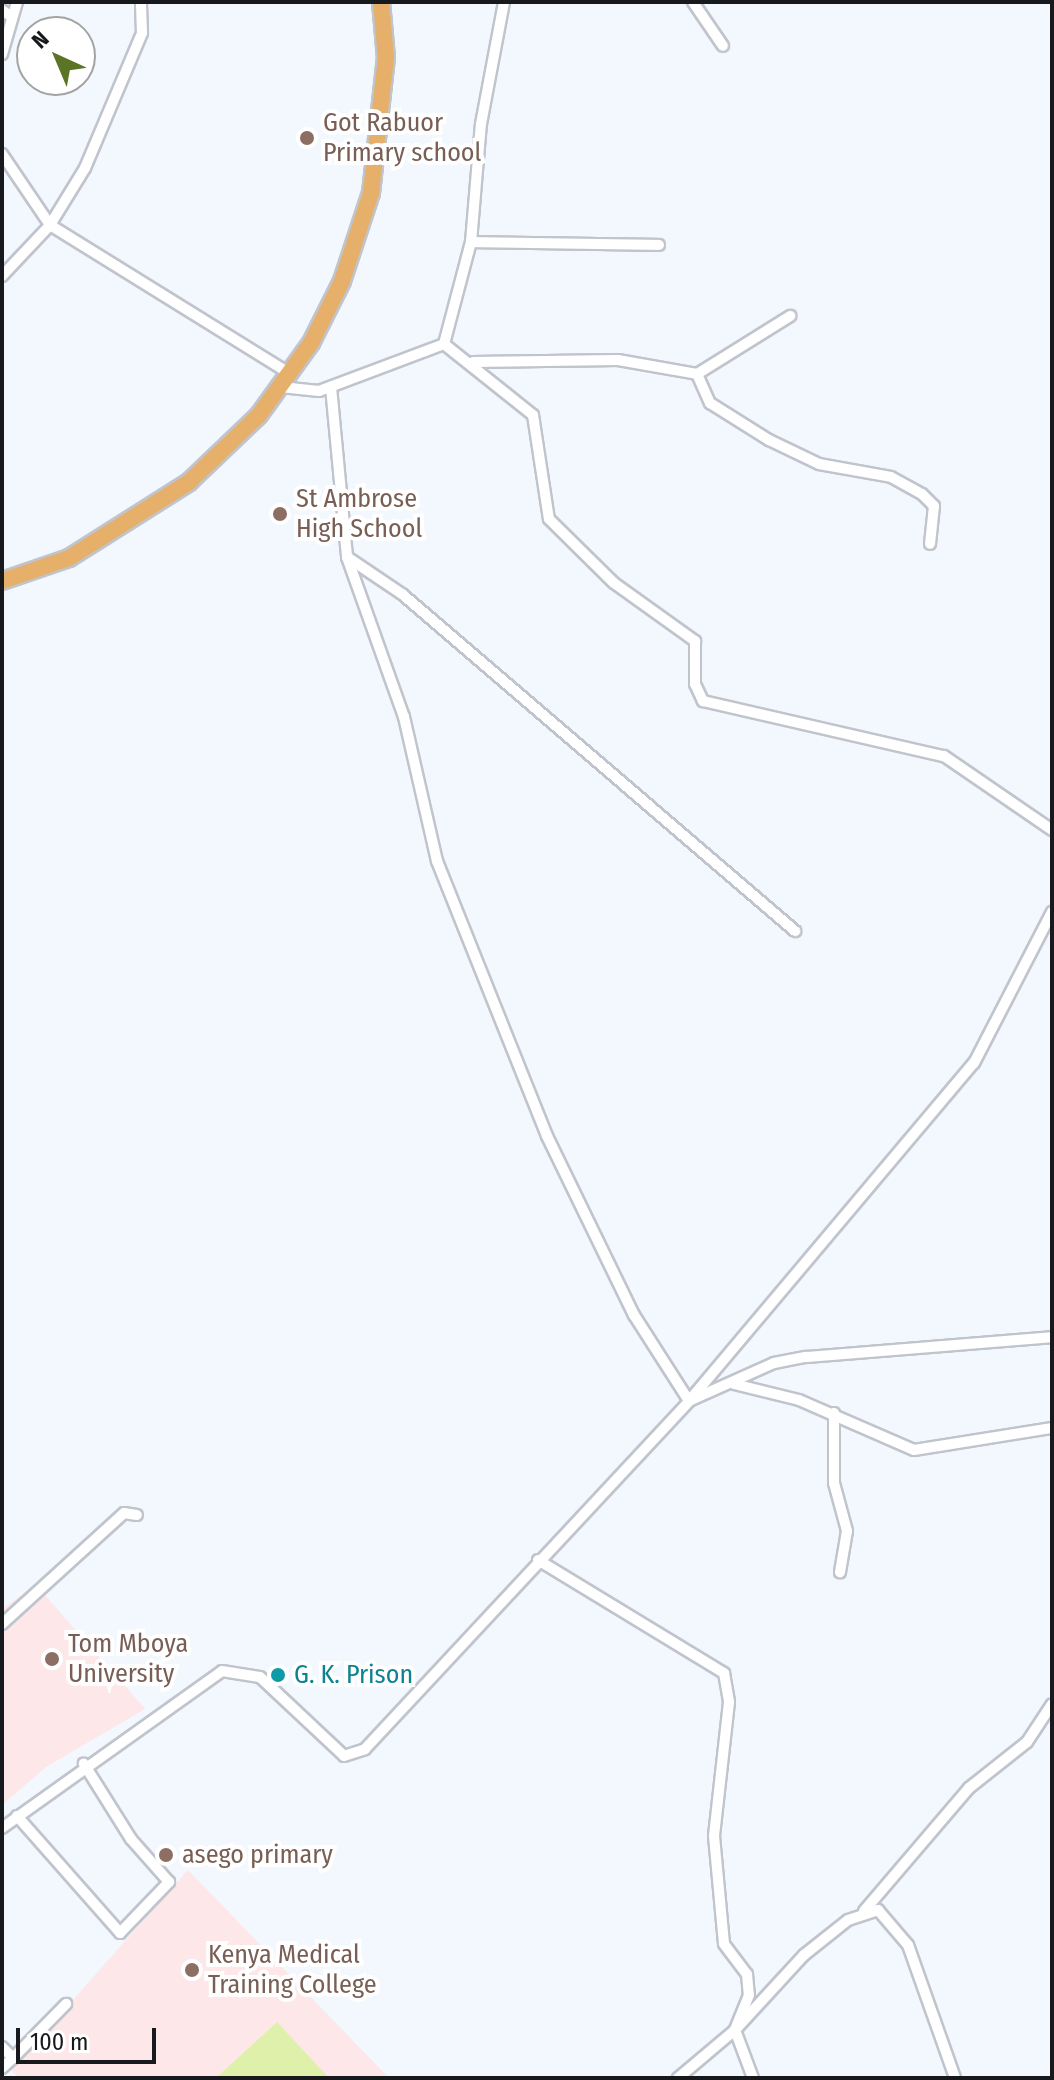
<!DOCTYPE html>
<html>
<head>
<meta charset="utf-8">
<style>
  body { margin:0 }
  #map { position:relative; width:1054px; height:2080px; overflow:hidden; background:#f3f7fe; font-family:"Fira Sans Condensed",sans-serif }
  div>[style] { position:absolute }
  .education>* { inset:0; background:#fde7e8 }
  .green>* { inset:0; background:#dff0aa }
  .roads { filter:drop-shadow(2px 0 #c0c4cc) drop-shadow(-2px 0 #c0c4cc) drop-shadow(0 2px #c0c4cc) drop-shadow(0 -2px #c0c4cc) }
  .minor>* { height:10px; margin:-5px; padding:0 5px; transform-origin:5px; border-radius:5px; background:#fff }
  .trunk>* { height:16px; margin:-8px; padding:0 8px; transform-origin:8px; border-radius:8px; background:#e6b06b }
  .dots>* { width:22px; height:22px; translate:-50% -50%; box-sizing:border-box; border:4px solid #fff; border-radius:50% }
  span { translate:-50% -50%; white-space:nowrap; text-align:center; line-height:1.15; -webkit-text-stroke:8px #fff; paint-order:stroke }
  .education-label { font-size:26px; color:#785e54 }
  .left { translate:0 -50%; text-align:left }
  .culture-label { font-size:26px; color:#0d838f }
  .frame { position:absolute; inset:0; border:4px solid #18191c; pointer-events:none }
  .north { position:absolute; left:16px; top:16px; width:80px; height:80px; box-sizing:border-box; background:#fff; border:2px solid #a3a3a4; border-radius:50%; rotate:316deg; font-size:22px; font-weight:700; line-height:32px; text-align:center; color:#18191c }
  .north::after { content:''; display:block; margin:auto; width:28px; height:36px; background:#5c7426; clip-path:polygon(50% 0,100% 100%,50% 72%,0 100%) }
  .scale { position:absolute; left:16px; top:2028px; width:140px; height:36px; box-sizing:border-box; border:4px solid #18191c; border-top:0; padding-left:10px; font-size:24px; line-height:28px; white-space:nowrap; color:#18191c; -webkit-text-stroke:6px #fff; paint-order:stroke }
</style>
</head>
<body>
<div id="map">
  <div class="education">
    <div style="clip-path:polygon(36px 1585px,145px 1709px,46px 1767px,2px 1805px,2px 1609px)"></div>
    <div style="clip-path:polygon(188px 1870px,389px 2078px,19px 2078px,11px 2070px)"></div>
  </div>
  <div class="green">
    <div style="clip-path:polygon(277px 2022px,329px 2078px,216px 2078px)"></div>
  </div>
  <div class="roads">
    <div class="minor">
      <div style="left:693px;top:2px;width:53px;rotate:55.7deg"></div>
      <div style="left:2px;top:10px;width:12px;rotate:35deg"></div>
      <div style="left:2px;top:54px;width:54px;rotate:-73.9deg"></div>
      <div style="left:2px;top:154px;width:86px;rotate:55.9deg"></div>
      <div style="left:50px;top:225px;width:282px;rotate:31.8deg"></div>
      <div style="left:471px;top:242px;width:188px;rotate:0.9deg"></div>
      <div style="left:2px;top:276px;width:70px;rotate:-46.7deg"></div>
      <div style="left:50px;top:225px;width:67px;rotate:-58.4deg"></div>
      <div style="left:85px;top:168px;width:147px;rotate:-67.1deg"></div>
      <div style="left:142px;top:33px;width:31px;rotate:-92deg"></div>
      <div style="left:444px;top:344px;width:106px;rotate:-75.2deg"></div>
      <div style="left:471px;top:242px;width:118px;rotate:-85.2deg"></div>
      <div style="left:481px;top:124px;width:124px;rotate:-79.3deg"></div>
      <div style="left:473px;top:362px;width:145px;rotate:-0.8deg"></div>
      <div style="left:618px;top:360px;width:80px;rotate:10deg"></div>
      <div style="left:697px;top:374px;width:32px;rotate:66deg"></div>
      <div style="left:710px;top:403px;width:70px;rotate:32.1deg"></div>
      <div style="left:769px;top:440px;width:55px;rotate:25.6deg"></div>
      <div style="left:819px;top:464px;width:73px;rotate:10.2deg"></div>
      <div style="left:891px;top:477px;width:35px;rotate:29deg"></div>
      <div style="left:922px;top:494px;width:17px;rotate:45deg"></div>
      <div style="left:934px;top:506px;width:38px;rotate:96deg"></div>
      <div style="left:697px;top:374px;width:110px;rotate:-31.9deg"></div>
      <div style="left:281px;top:387px;width:38px;rotate:6deg"></div>
      <div style="left:319px;top:391px;width:134px;rotate:-20.6deg"></div>
      <div style="left:444px;top:344px;width:114px;rotate:38.6deg"></div>
      <div style="left:533px;top:415px;width:105px;rotate:81.3deg"></div>
      <div style="left:549px;top:519px;width:91px;rotate:44.6deg"></div>
      <div style="left:614px;top:583px;width:100px;rotate:35.6deg"></div>
      <div style="left:695px;top:641px;width:43px;rotate:90deg"></div>
      <div style="left:695px;top:684px;width:19px;rotate:65deg"></div>
      <div style="left:703px;top:701px;width:247px;rotate:12.9deg"></div>
      <div style="left:944px;top:756px;width:131px;rotate:34.4deg"></div>
      <div style="left:331px;top:387px;width:171px;rotate:84.6deg"></div>
      <div style="left:347px;top:557px;width:170px;rotate:70.4deg"></div>
      <div style="left:404px;top:717px;width:148px;rotate:77.1deg"></div>
      <div style="left:437px;top:861px;width:296px;rotate:68.2deg"></div>
      <div style="left:547px;top:1136px;width:199px;rotate:64.1deg"></div>
      <div style="left:634px;top:1315px;width:102px;rotate:57.4deg"></div>
      <div style="left:689px;top:1401px;width:93px;rotate:-24.1deg"></div>
      <div style="left:774px;top:1363px;width:33px;rotate:-11deg"></div>
      <div style="left:806px;top:1357px;width:247px;rotate:-4.6deg"></div>
      <div style="left:347px;top:557px;width:66px;rotate:33.9deg"></div>
      <div style="left:402px;top:594px;width:518px;rotate:40.61deg"></div>
      <div style="left:734px;top:1384px;width:67px;rotate:13.8deg"></div>
      <div style="left:799px;top:1400px;width:125px;rotate:23.5deg"></div>
      <div style="left:914px;top:1450px;width:140px;rotate:-9.1deg"></div>
      <div style="left:834px;top:1413px;width:70px;rotate:90deg"></div>
      <div style="left:834px;top:1483px;width:50px;rotate:74.8deg"></div>
      <div style="left:847px;top:1531px;width:42px;rotate:99.7deg"></div>
      <div style="left:538px;top:1560px;width:218px;rotate:31.3deg"></div>
      <div style="left:724px;top:1673px;width:29px;rotate:80deg"></div>
      <div style="left:729px;top:1702px;width:135px;rotate:96.4deg"></div>
      <div style="left:714px;top:1836px;width:108px;rotate:84.7deg"></div>
      <div style="left:724px;top:1944px;width:38px;rotate:53deg"></div>
      <div style="left:747px;top:1974px;width:21px;rotate:85deg"></div>
      <div style="left:749px;top:1995px;width:38px;rotate:112deg"></div>
      <div style="left:735px;top:2030px;width:75px;rotate:139.9deg"></div>
      <div style="left:2px;top:1624px;width:165px;rotate:-42.3deg"></div>
      <div style="left:124px;top:1513px;width:13px;rotate:9deg"></div>
      <div style="left:17px;top:1816px;width:156px;rotate:48.6deg"></div>
      <div style="left:120px;top:1933px;width:71px;rotate:-46.1deg"></div>
      <div style="left:169px;top:1882px;width:57px;rotate:-131.5deg"></div>
      <div style="left:131px;top:1839px;width:89px;rotate:-122.1deg"></div>
      <div style="left:2px;top:1828px;width:270px;rotate:-35.5deg"></div>
      <div style="left:222px;top:1671px;width:38px;rotate:9deg"></div>
      <div style="left:260px;top:1677px;width:115px;rotate:43.2deg"></div>
      <div style="left:344px;top:1756px;width:22px;rotate:-18deg"></div>
      <div style="left:365px;top:1749px;width:475px;rotate:-47deg"></div>
      <div style="left:689px;top:1401px;width:442px;rotate:-49.9deg"></div>
      <div style="left:974px;top:1063px;width:170px;rotate:-62.7deg"></div>
      <div style="left:864px;top:1911px;width:162px;rotate:-49.5deg"></div>
      <div style="left:969px;top:1788px;width:74px;rotate:-38.4deg"></div>
      <div style="left:1027px;top:1742px;width:45px;rotate:-56.7deg"></div>
      <div style="left:2px;top:2047px;width:16px;rotate:45deg"></div>
      <div style="left:13px;top:2058px;width:15px;rotate:138deg"></div>
      <div style="left:13px;top:2058px;width:76px;rotate:-45.5deg"></div>
      <div style="left:753px;top:2078px;width:51px;rotate:-110.6deg"></div>
      <div style="left:735px;top:2030px;width:102px;rotate:-47.4deg"></div>
      <div style="left:804px;top:1955px;width:56px;rotate:-38.5deg"></div>
      <div style="left:848px;top:1920px;width:32px;rotate:-18deg"></div>
      <div style="left:878px;top:1910px;width:46px;rotate:49.4deg"></div>
      <div style="left:908px;top:1945px;width:141px;rotate:70.5deg"></div>
    </div>
    <div class="trunk">
      <div style="left:2px;top:581px;width:71px;rotate:-18.9deg"></div>
      <div style="left:69px;top:558px;width:142px;rotate:-32.3deg"></div>
      <div style="left:189px;top:482px;width:97px;rotate:-43.7deg"></div>
      <div style="left:259px;top:415px;width:89px;rotate:-54.2deg"></div>
      <div style="left:311px;top:343px;width:69px;rotate:-63.4deg"></div>
      <div style="left:342px;top:281px;width:93px;rotate:-71.8deg"></div>
      <div style="left:371px;top:193px;width:136px;rotate:-83.7deg"></div>
      <div style="left:386px;top:58px;width:56px;rotate:-95.1deg"></div>
    </div>
  </div>
  <div class="dots">
    <div style="left:307px;top:138px;background:#8d6e63"></div>
    <div style="left:280px;top:514px;background:#8d6e63"></div>
    <div style="left:52px;top:1659px;background:#8d6e63"></div>
    <div style="left:278px;top:1675px;background:#0f9aa8"></div>
    <div style="left:166px;top:1855px;background:#8d6e63"></div>
    <div style="left:192px;top:1970px;background:#8d6e63"></div>
  </div>
  <div class="education-label">
    <span class="left" style="left:323px;top:138px">Got Rabuor<br>Primary school</span>
    <span class="left" style="left:296px;top:514px">St Ambrose<br>High School</span>
    <span class="left" style="left:68px;top:1659px">Tom Mboya<br>University</span>
    <span class="left" style="left:182px;top:1855px">asego primary</span>
    <span class="left" style="left:208px;top:1970px">Kenya Medical<br>Training College</span>
  </div>
  <div class="culture-label">
    <span class="left" style="left:294px;top:1675px">G. K. Prison</span>
  </div>
  <div class="frame"></div>
  <div class="north">N</div>
  <div class="scale">100 m</div>
</div>
</body>
</html>
